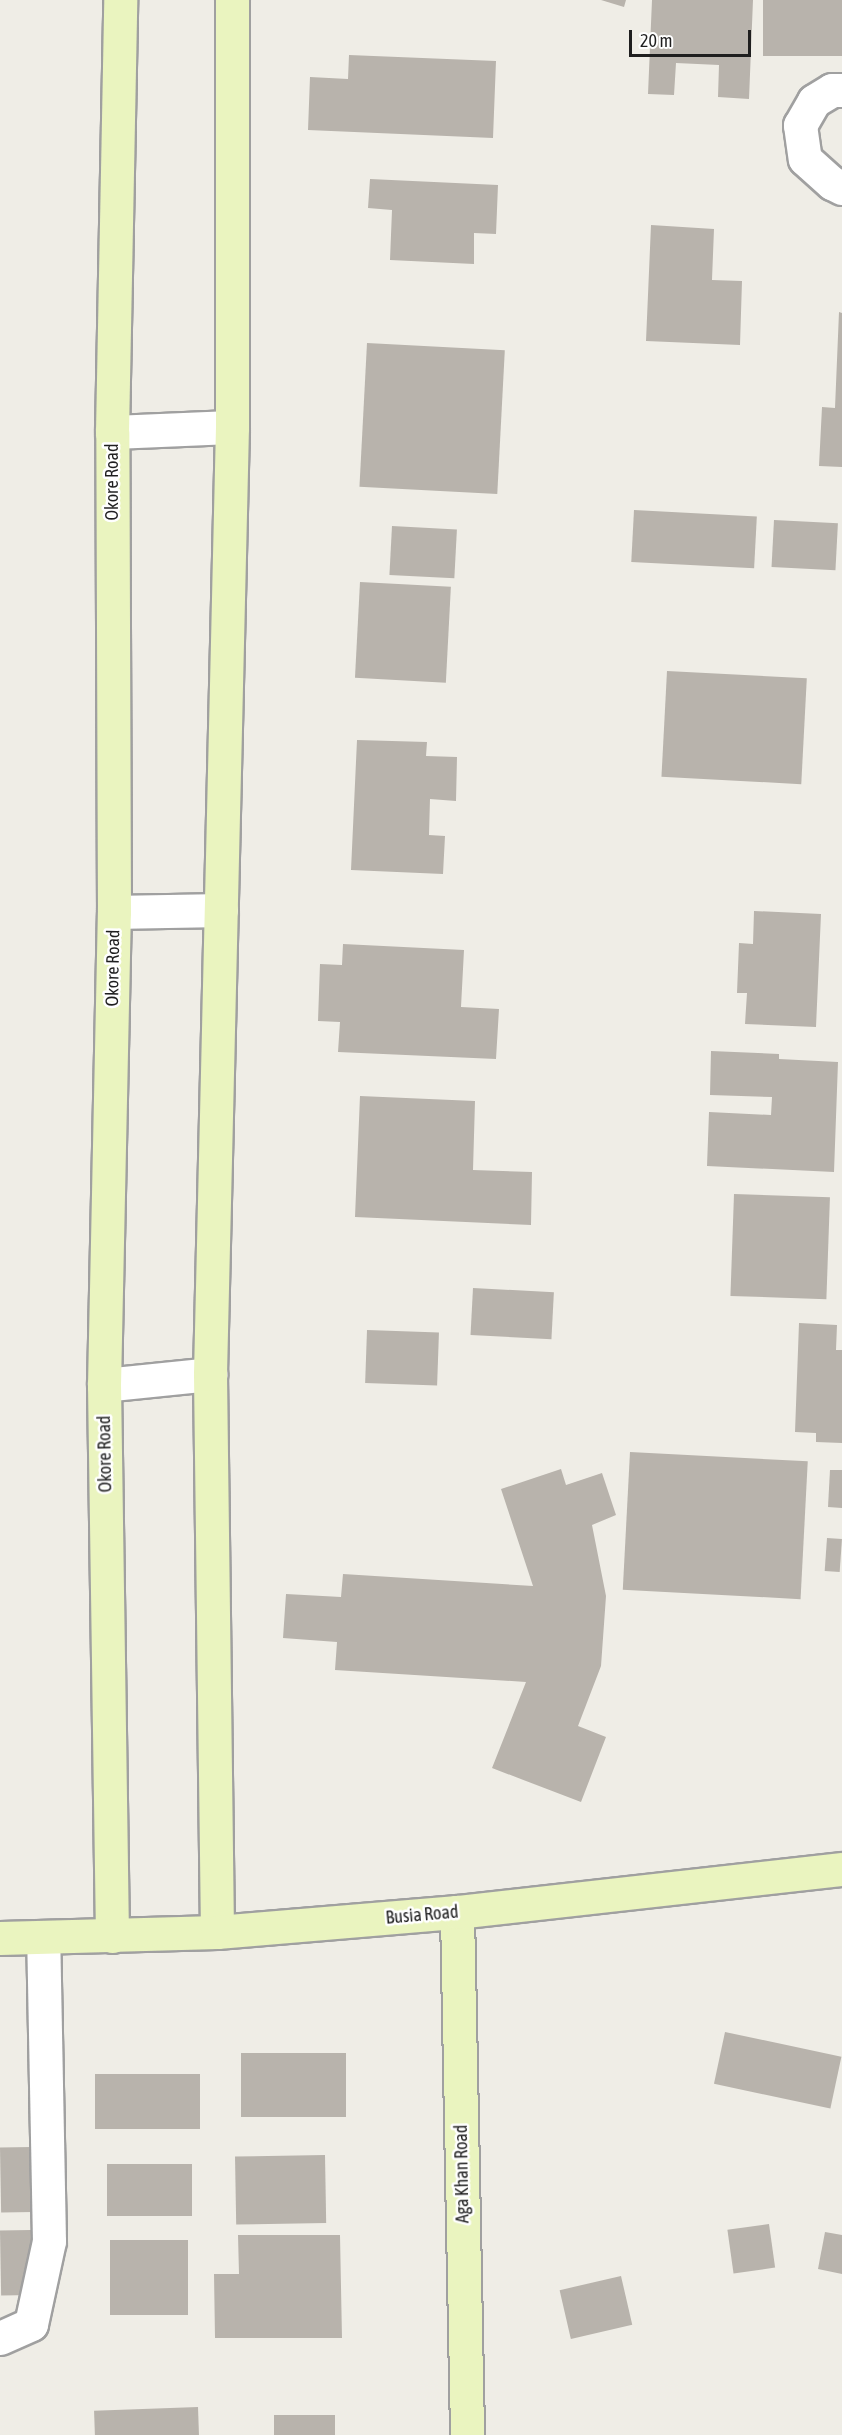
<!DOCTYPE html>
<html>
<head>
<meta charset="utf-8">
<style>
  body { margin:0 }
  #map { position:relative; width:842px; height:2435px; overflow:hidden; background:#efede6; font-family:"Asap Condensed",sans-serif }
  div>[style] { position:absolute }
  .building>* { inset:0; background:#b8b3ac; transform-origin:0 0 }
  .roads { filter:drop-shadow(2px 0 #a0a0a0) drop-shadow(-2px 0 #a0a0a0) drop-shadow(0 2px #a0a0a0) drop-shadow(0 -2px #a0a0a0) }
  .street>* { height:33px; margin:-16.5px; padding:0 16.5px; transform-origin:16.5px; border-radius:16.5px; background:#fff }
  .secondary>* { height:33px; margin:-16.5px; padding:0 16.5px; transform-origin:16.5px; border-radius:16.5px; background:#eaf4bf }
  span { translate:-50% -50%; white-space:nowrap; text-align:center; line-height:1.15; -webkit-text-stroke:5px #fff; paint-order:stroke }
  .street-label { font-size:18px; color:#1f1f1f }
  .scale { position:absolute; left:629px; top:30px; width:122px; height:27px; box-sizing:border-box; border:3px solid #1f1f1f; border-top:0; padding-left:8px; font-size:18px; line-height:21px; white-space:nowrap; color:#1f1f1f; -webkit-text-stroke:4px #fff; paint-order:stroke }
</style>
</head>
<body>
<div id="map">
  <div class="building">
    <div style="clip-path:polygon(601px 0,626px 0,624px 7px)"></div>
    <div style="clip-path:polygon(652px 0,753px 0,749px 99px,718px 97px,719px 65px,676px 63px,674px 95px,648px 94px)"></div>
    <div style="left:763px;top:0;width:79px;height:56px"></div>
    <div style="clip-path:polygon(349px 55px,496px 61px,493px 138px,308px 130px,310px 77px,348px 79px)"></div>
    <div style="clip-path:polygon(370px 179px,498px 185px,496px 234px,474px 233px,474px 264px,390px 260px,392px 210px,368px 208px)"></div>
    <div style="clip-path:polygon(651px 225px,714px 229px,712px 280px,742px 281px,740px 345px,646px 341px)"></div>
    <div style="clip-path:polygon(839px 312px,842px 313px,842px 467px,819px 466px,822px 407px,835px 408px)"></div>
    <div style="left:367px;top:343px;width:138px;height:144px;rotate:3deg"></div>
    <div style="left:634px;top:510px;width:123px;height:52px;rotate:3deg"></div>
    <div style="left:774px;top:520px;width:64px;height:47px;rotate:3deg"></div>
    <div style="left:392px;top:526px;width:65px;height:49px;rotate:3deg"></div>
    <div style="left:360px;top:582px;width:91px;height:96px;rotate:3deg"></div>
    <div style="left:667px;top:671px;width:140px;height:106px;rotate:3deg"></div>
    <div style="clip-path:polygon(357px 740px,427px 742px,426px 756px,457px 757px,456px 801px,430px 799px,429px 835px,445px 836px,443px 874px,351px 870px)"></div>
    <div style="clip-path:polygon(754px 911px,821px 914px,816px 1027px,745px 1024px,747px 993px,737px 993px,739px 943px,753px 944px)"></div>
    <div style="clip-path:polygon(343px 944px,464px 950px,461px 1007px,499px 1009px,496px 1059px,338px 1052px,340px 1022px,318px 1021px,320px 964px,342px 965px)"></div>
    <div style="clip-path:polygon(711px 1051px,779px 1054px,779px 1059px,838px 1062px,834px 1172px,707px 1166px,709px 1112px,771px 1115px,772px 1097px,710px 1095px)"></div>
    <div style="clip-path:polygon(360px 1096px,475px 1101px,473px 1170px,532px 1172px,531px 1225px,355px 1217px)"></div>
    <div style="left:734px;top:1194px;width:96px;height:102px;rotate:2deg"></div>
    <div style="left:473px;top:1288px;width:81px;height:47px;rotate:3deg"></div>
    <div style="clip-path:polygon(799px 1323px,837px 1325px,836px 1350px,842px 1350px,842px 1443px,816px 1442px,816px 1433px,795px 1432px)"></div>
    <div style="left:367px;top:1330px;width:72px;height:53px;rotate:2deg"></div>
    <div style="left:630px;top:1452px;width:178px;height:138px;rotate:3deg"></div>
    <div style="clip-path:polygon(561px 1469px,566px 1485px,602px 1473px,616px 1515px,592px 1525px,606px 1596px,601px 1666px,578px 1726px,606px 1737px,581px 1802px,492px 1768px,526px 1682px,335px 1670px,337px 1642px,283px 1638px,286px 1594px,341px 1597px,343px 1574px,533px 1586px,501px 1489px)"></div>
    <div style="clip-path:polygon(830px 1470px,842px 1470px,842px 1508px,828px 1507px)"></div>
    <div style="left:827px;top:1538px;width:15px;height:33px;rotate:4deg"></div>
    <div style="left:725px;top:2032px;width:119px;height:53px;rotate:12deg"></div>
    <div style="left:241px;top:2053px;width:105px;height:64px"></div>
    <div style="left:95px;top:2074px;width:105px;height:55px"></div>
    <div style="left:32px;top:2147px;width:65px;height:32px;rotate:89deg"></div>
    <div style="left:325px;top:2155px;width:68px;height:90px;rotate:89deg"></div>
    <div style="left:192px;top:2164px;width:52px;height:85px;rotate:90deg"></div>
    <div style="left:769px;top:2224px;width:44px;height:42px;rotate:82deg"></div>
    <div style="left:31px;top:2230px;width:65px;height:31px;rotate:89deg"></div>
    <div style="clip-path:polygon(825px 2232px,842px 2235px,842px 2274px,818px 2269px)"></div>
    <div style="clip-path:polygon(238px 2235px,340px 2235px,342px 2338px,215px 2338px,214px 2274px,239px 2274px)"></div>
    <div style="left:110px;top:2240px;width:78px;height:75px"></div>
    <div style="left:621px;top:2276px;width:50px;height:63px;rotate:77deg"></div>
    <div style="left:198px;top:2407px;width:28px;height:104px;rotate:88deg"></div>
    <div style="left:274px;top:2415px;width:61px;height:20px"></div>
  </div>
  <div class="roads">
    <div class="street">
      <div style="left:842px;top:90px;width:10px;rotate:180deg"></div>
      <div style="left:832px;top:90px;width:21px;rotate:149deg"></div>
      <div style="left:814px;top:101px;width:28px;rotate:120deg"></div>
      <div style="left:800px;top:125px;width:34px;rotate:82deg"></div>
      <div style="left:805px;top:159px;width:36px;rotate:42deg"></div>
      <div style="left:832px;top:183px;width:11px;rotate:27deg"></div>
      <div style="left:112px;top:432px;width:120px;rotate:-2.4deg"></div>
      <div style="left:114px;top:912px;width:107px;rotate:-1.1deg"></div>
      <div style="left:104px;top:1385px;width:107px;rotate:-5.9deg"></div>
      <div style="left:0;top:2338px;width:34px;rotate:-24deg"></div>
      <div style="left:31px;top:2324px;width:85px;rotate:-77.8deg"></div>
      <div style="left:49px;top:2241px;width:303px;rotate:-91.1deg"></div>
    </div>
    <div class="secondary">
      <div style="left:457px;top:1912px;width:523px;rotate:88.9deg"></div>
      <div style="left:217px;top:1932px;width:558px;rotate:-90.72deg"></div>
      <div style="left:210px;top:1374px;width:947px;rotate:-88.67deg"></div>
      <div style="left:232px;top:427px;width:427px;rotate:-90deg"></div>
      <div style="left:112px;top:1936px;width:551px;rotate:-90.83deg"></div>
      <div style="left:104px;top:1385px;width:473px;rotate:-88.8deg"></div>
      <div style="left:114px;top:912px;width:480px;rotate:-90.2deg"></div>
      <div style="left:112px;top:432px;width:432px;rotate:-88.9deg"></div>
      <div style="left:0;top:1938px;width:217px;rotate:-1.6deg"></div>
      <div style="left:217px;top:1932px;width:241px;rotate:-4.8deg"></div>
      <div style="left:457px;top:1912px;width:387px;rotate:-6.4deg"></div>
    </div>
  </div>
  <div class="street-label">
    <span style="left:112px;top:482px;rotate:-90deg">Okore Road</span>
    <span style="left:113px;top:968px;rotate:-89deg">Okore Road</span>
    <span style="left:105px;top:1454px;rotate:-91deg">Okore Road</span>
    <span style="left:422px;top:1915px;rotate:-5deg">Busia Road</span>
    <span style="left:462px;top:2174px;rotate:-91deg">Aga Khan Road</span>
  </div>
  <div class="scale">20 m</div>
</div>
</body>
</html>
